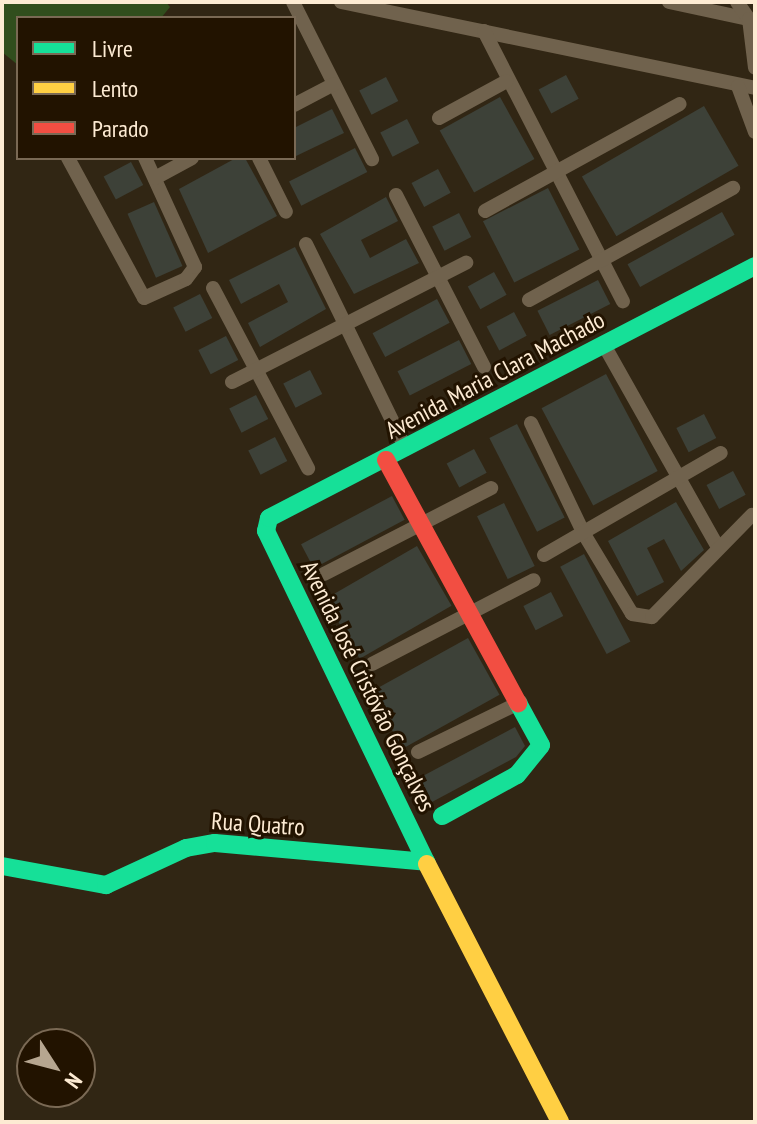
<!DOCTYPE html>
<html>
<head>
<meta charset="utf-8">
<style>
  body { margin:0 }
  #map { position:relative; width:757px; height:1124px; overflow:hidden; background:#312614; font-family:"PT Sans Narrow",sans-serif }
  div>[style] { position:absolute }
  .green>* { inset:0; background:#314e1d }
  .building>* { inset:0; background:#3d4138; transform-origin:0 0 }
  .street>* { height:14px; margin:-7px; padding:0 7px; transform-origin:7px; border-radius:7px; background:#70624d }
  .fast>* { height:18px; margin:-9px; padding:0 9px; transform-origin:9px; border-radius:9px; background:#16e098 }
  .slow>* { height:18px; margin:-9px; padding:0 9px; transform-origin:9px; border-radius:9px; background:#ffcf43 }
  .jam>* { height:18px; margin:-9px; padding:0 9px; transform-origin:9px; border-radius:9px; background:#f24e42 }
  span { translate:-50% -50%; white-space:nowrap; text-align:center; line-height:1.15; -webkit-text-stroke:6px #221300; paint-order:stroke }
  .street-label { font-size:24px; color:#fdebd3 }
  .frame { position:absolute; inset:0; border:4px solid #fdebd3; pointer-events:none }
  .legend { position:absolute; left:16px; top:16px; width:280px; height:144px; box-sizing:border-box; background:#221300; border:2px solid #7a6954; margin:0; padding:10px 14px; list-style:none; font-size:24px; color:#fdebd3 }
  .legend li { display:flex; align-items:center; gap:16px; height:40px }
  .legend b { width:40px; border:2px solid #7a6954 }
  .north { position:absolute; left:16px; top:1028px; width:80px; height:80px; box-sizing:border-box; background:#221300; border:2px solid #7a6954; border-radius:50%; rotate:126deg; font-size:22px; font-weight:700; line-height:32px; text-align:center; color:#fdebd3 }
  .north::after { content:''; display:block; margin:auto; width:28px; height:36px; background:#b6a690; clip-path:polygon(50% 0,100% 100%,50% 72%,0 100%) }
</style>
</head>
<body>
<div id="map">
  <div class="green">
    <div style="clip-path:polygon(2px 2px,166px 2px,170px 7px,161px 18px,18px 18px,18px 65px,2px 52px)"></div>
  </div>
  <div class="building">
    <div style="left:566px;top:75px;width:27px;height:31px;rotate:62deg"></div>
    <div style="left:386px;top:77px;width:27px;height:30px;rotate:63deg"></div>
    <div style="left:500px;top:97px;width:71px;height:69px;rotate:61deg"></div>
    <div style="left:704px;top:106px;width:69px;height:141px;rotate:60deg"></div>
    <div style="clip-path:polygon(332px 109px,344px 133px,294px 157px,294px 128px)"></div>
    <div style="left:407px;top:119px;width:27px;height:30px;rotate:63deg"></div>
    <div style="left:355px;top:148px;width:27px;height:74px;rotate:63deg"></div>
    <div style="clip-path:polygon(236px 158px,245px 158px,277px 216px,208px 253px,179px 189px)"></div>
    <div style="left:131px;top:162px;width:26px;height:31px;rotate:62deg"></div>
    <div style="left:438px;top:169px;width:27px;height:30px;rotate:62deg"></div>
    <div style="left:548px;top:188px;width:69px;height:73px;rotate:63deg"></div>
    <div style="clip-path:polygon(386px 197px,398px 221px,361px 240px,370px 258px,406px 239px,419px 263px,354px 294px,320px 234px)"></div>
    <div style="left:154px;top:202px;width:70px;height:29px;rotate:66deg"></div>
    <div style="left:722px;top:212px;width:26px;height:108px;rotate:61deg"></div>
    <div style="left:459px;top:213px;width:27px;height:30px;rotate:63deg"></div>
    <div style="clip-path:polygon(295px 247px,326px 309px,260px 347px,248px 323px,288px 302px,279px 284px,241px 304px,229px 280px)"></div>
    <div style="left:494px;top:272px;width:26px;height:30px;rotate:61deg"></div>
    <div style="left:598px;top:280px;width:27px;height:68px;rotate:63deg"></div>
    <div style="left:200px;top:294px;width:27px;height:30px;rotate:63deg"></div>
    <div style="left:437px;top:299px;width:27px;height:73px;rotate:62deg"></div>
    <div style="left:514px;top:312px;width:27px;height:31px;rotate:62deg"></div>
    <div style="left:226px;top:336px;width:27px;height:31px;rotate:63deg"></div>
    <div style="left:459px;top:340px;width:27px;height:69px;rotate:63deg"></div>
    <div style="left:310px;top:370px;width:27px;height:30px;rotate:63deg"></div>
    <div style="left:606px;top:374px;width:110px;height:73px;rotate:62deg"></div>
    <div style="left:256px;top:395px;width:27px;height:30px;rotate:63deg"></div>
    <div style="left:704px;top:414px;width:27px;height:31px;rotate:63deg"></div>
    <div style="left:517px;top:424px;width:105px;height:31px;rotate:63deg"></div>
    <div style="left:275px;top:437px;width:27px;height:30px;rotate:63deg"></div>
    <div style="left:474px;top:449px;width:27px;height:31px;rotate:62deg"></div>
    <div style="left:733px;top:471px;width:27px;height:30px;rotate:62deg"></div>
    <div style="left:392px;top:496px;width:27px;height:103px;rotate:62deg"></div>
    <div style="clip-path:polygon(676px 502px,704px 550px,681px 571px,664px 539px,647px 548px,664px 582px,637px 596px,608px 541px)"></div>
    <div style="left:504px;top:503px;width:70px;height:30px;rotate:64deg"></div>
    <div style="left:417px;top:546px;width:69px;height:106px;rotate:60deg"></div>
    <div style="left:584px;top:554px;width:99px;height:27px;rotate:62deg"></div>
    <div style="left:551px;top:592px;width:27px;height:31px;rotate:63deg"></div>
    <div style="left:468px;top:638px;width:65px;height:111px;rotate:61deg"></div>
    <div style="clip-path:polygon(515px 727px,525px 746px,516px 757px,432px 802px,419px 778px)"></div>
  </div>
  <div class="street">
    <div style="left:293px;top:2px;width:176px;rotate:63.3deg"></div>
    <div style="left:341px;top:2px;width:423px;rotate:11.7deg"></div>
    <div style="left:669px;top:2px;width:82px;rotate:12deg"></div>
    <div style="left:737px;top:2px;width:21px;rotate:55deg"></div>
    <div style="left:749px;top:19px;width:49px;rotate:83deg"></div>
    <div style="left:484px;top:31px;width:304px;rotate:62.8deg"></div>
    <div style="left:738px;top:86px;width:49px;rotate:69.7deg"></div>
    <div style="left:294px;top:105px;width:45px;rotate:-27.7deg"></div>
    <div style="left:439px;top:118px;width:77px;rotate:-28.6deg"></div>
    <div style="left:68px;top:158px;width:159px;rotate:61.5deg"></div>
    <div style="left:144px;top:298px;width:46px;rotate:-24.3deg"></div>
    <div style="left:186px;top:279px;width:15px;rotate:-53deg"></div>
    <div style="left:195px;top:267px;width:120px;rotate:-114.6deg"></div>
    <div style="left:259px;top:158px;width:60px;rotate:63.4deg"></div>
    <div style="left:155px;top:178px;width:42px;rotate:-28.4deg"></div>
    <div style="left:396px;top:195px;width:193px;rotate:62.9deg"></div>
    <div style="left:485px;top:211px;width:222px;rotate:-28.8deg"></div>
    <div style="left:306px;top:244px;width:228px;rotate:64deg"></div>
    <div style="left:213px;top:288px;width:204px;rotate:62.2deg"></div>
    <div style="left:529px;top:300px;width:233px;rotate:-28.8deg"></div>
    <div style="left:604px;top:345px;width:232px;rotate:60.6deg"></div>
    <div style="left:232px;top:382px;width:263px;rotate:-27deg"></div>
    <div style="left:531px;top:423px;width:123px;rotate:64.5deg"></div>
    <div style="left:584px;top:534px;width:93px;rotate:59deg"></div>
    <div style="left:632px;top:614px;width:20px;rotate:9deg"></div>
    <div style="left:652px;top:617px;width:143px;rotate:-45.6deg"></div>
    <div style="left:544px;top:555px;width:204px;rotate:-30deg"></div>
    <div style="left:324px;top:574px;width:188px;rotate:-27.2deg"></div>
    <div style="left:372px;top:664px;width:182px;rotate:-27.4deg"></div>
    <div style="left:418px;top:752px;width:114px;rotate:-25.9deg"></div>
  </div>
  <div class="fast">
    <div style="left:442px;top:816px;width:85px;rotate:-28.7deg"></div>
    <div style="left:517px;top:775px;width:38px;rotate:-51deg"></div>
    <div style="left:541px;top:745px;width:48px;rotate:-118.7deg"></div>
    <div style="left:427px;top:864px;width:370px;rotate:-115.8deg"></div>
    <div style="left:266px;top:531px;width:13px;rotate:-77deg"></div>
    <div style="left:269px;top:518px;width:547px;rotate:-27.41deg"></div>
    <div style="left:2px;top:866px;width:106px;rotate:10.4deg"></div>
    <div style="left:106px;top:885px;width:88px;rotate:-24.8deg"></div>
    <div style="left:186px;top:848px;width:29px;rotate:-10deg"></div>
    <div style="left:215px;top:843px;width:212px;rotate:5.1deg"></div>
  </div>
  <div class="slow">
    <div style="left:427px;top:864px;width:290px;rotate:62.7deg"></div>
  </div>
  <div class="jam">
    <div style="left:386px;top:460px;width:277px;rotate:61.5deg"></div>
  </div>
  <div class="street-label">
    <span style="left:495px;top:375px;rotate:-28deg">Avenida Maria Clara Machado</span>
    <span style="left:368px;top:686px;rotate:64deg">Avenida José Cristóvão Gonçalves</span>
    <span style="left:258px;top:824px;rotate:4deg">Rua Quatro</span>
  </div>
  <div class="frame"></div>
  <ul class="legend">
  <li><b style="height:10px;background:#16e098"></b>Livre</li>
  <li><b style="height:10px;background:#ffcf43"></b>Lento</li>
  <li><b style="height:10px;background:#f24e42"></b>Parado</li>
  </ul>
  <div class="north">N</div>
</div>
</body>
</html>
